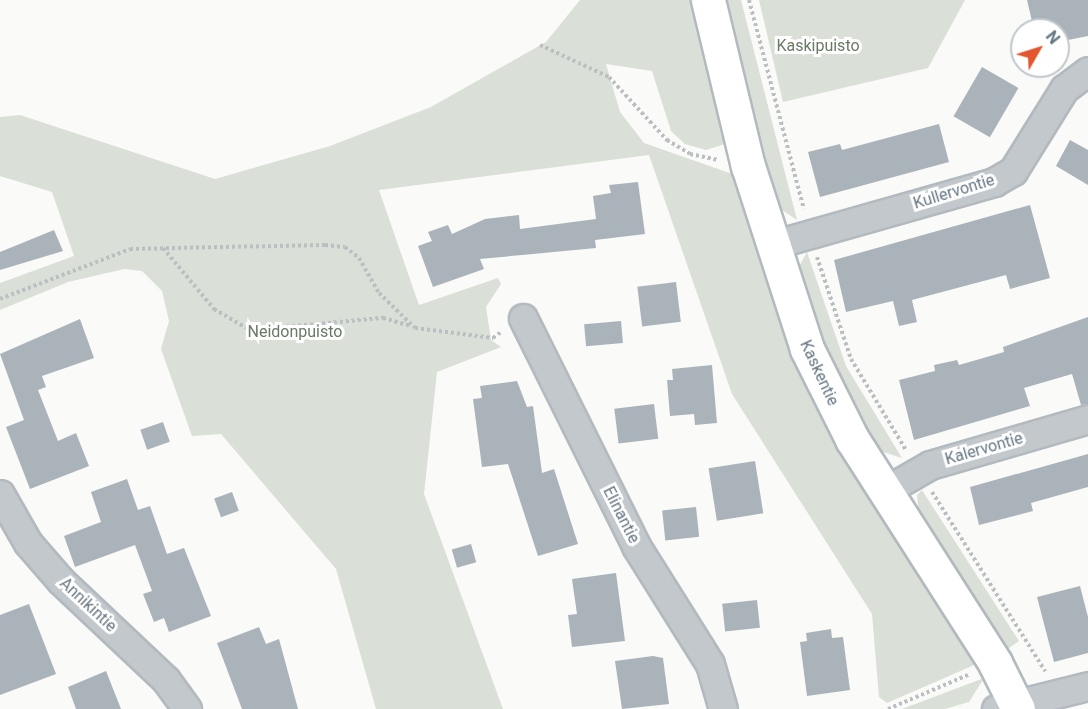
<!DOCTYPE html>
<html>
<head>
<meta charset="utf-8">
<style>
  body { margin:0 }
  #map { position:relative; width:1088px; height:709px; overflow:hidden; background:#fafaf8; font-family:Roboto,sans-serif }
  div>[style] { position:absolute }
  .green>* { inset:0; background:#dadfd7 }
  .building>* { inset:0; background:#aab3b9; transform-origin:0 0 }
  .path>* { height:4px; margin-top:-2px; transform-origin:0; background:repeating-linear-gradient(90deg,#bbbfc2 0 3px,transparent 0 6px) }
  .roads { filter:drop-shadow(2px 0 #b3babf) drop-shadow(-2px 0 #b3babf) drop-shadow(0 2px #b3babf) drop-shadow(0 -2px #b3babf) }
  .street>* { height:27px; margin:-13.5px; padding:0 13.5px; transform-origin:13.5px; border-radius:13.5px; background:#c3c8cc }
  .secondary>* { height:33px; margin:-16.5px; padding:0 16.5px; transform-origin:16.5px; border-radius:16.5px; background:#fff }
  span { translate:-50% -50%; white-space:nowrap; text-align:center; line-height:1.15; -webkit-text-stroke:6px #fff; paint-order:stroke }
  .park-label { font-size:16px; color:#687a64 }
  .street-label { font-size:16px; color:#657683 }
  .north { position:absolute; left:1010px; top:18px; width:60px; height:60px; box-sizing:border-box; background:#fff; border:2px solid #c1c8cd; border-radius:50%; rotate:51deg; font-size:16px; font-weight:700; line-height:24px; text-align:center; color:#657683 }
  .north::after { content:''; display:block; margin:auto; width:21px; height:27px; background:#e4572e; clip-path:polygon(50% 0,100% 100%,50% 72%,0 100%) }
</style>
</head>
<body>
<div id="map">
  <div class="green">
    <div style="clip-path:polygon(580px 0,692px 0,728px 143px,706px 150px,685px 144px,671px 131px,652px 71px,606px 64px,620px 112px,644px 143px,738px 176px,786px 335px,820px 415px,977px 662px,972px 666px,887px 703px,879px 697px,872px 614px,732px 394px,649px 155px,379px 190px,419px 305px,498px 278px,501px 284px,486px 307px,491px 340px,501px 347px,437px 372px,424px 494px,503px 709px,376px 709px,336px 569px,221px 434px,192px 436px,161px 349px,169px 321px,162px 291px,142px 271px,124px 269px,68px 282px,0 310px,0 283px,74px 256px,52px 192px,0 176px,0 117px,20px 115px,215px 179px,330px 146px,431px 107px,546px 42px)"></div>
    <div style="clip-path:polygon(723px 0,741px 0,797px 220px,779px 208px)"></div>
    <div style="clip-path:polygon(759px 0,965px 0,928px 68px,783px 102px)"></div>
    <div style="clip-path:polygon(807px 252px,846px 366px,902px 458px,877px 450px,819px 339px,796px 272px)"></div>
    <div style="clip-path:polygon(922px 490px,1019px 641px,1006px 650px,919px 514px,917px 495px)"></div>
    <div style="clip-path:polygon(984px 678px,969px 702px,945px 709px,902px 709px)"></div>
  </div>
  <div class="building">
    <div style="clip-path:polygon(1027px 0,1088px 0,1088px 36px,1058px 42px,1058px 30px,1034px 30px)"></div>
    <div style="left:982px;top:67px;width:42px;height:57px;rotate:30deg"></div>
    <div style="clip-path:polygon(939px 124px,949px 162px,820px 197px,808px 152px,840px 144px,842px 150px)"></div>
    <div style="clip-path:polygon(1070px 140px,1088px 150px,1088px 185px,1056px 166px)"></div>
    <div style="clip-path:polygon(638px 182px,645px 234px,595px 240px,596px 248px,480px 259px,484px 269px,433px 287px,418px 246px,432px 241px,428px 232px,448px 225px,452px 234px,485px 219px,519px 215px,520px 229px,596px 219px,593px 196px,611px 193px,609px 185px)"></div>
    <div style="clip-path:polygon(1030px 205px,1050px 278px,1010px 289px,1006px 275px,912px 300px,917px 322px,899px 326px,893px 301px,846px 312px,834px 260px)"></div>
    <div style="clip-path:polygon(54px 230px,63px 251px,0 270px,0 252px)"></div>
    <div style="left:676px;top:282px;width:40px;height:39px;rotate:83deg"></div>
    <div style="clip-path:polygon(1088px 317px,1088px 404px,1081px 405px,1072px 374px,1024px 388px,1030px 406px,914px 440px,899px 380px,935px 371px,934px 365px,957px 360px,959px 365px,1004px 352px,1003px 347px)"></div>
    <div style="clip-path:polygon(80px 319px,94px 358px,42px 376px,46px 387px,38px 390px,58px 441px,76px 433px,89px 466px,30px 489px,6px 427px,24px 420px,0 354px)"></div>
    <div style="left:621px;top:321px;width:22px;height:37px;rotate:85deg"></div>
    <div style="clip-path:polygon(712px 365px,717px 423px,695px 425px,694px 414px,670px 416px,667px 380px,673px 380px,672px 369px)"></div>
    <div style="clip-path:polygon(517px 381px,527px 407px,533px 406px,542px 473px,554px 469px,578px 544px,538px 556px,508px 464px,482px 467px,473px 399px,482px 398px,480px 386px)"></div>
    <div style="left:654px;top:404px;width:35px;height:40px;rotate:83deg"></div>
    <div style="left:163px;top:422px;width:21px;height:24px;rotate:71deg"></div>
    <div style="clip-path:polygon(1088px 454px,1088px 487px,1031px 503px,1033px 511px,979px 525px,970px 487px)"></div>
    <div style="left:755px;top:461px;width:53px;height:47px;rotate:81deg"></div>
    <div style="clip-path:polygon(127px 479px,138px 510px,150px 506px,167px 554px,184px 548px,211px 616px,169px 632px,164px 618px,154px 622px,143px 594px,152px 591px,135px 545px,75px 567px,64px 536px,101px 522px,91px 492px)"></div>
    <div style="left:232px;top:492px;width:20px;height:19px;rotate:70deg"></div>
    <div style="left:696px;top:507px;width:30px;height:34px;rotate:84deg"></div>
    <div style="left:471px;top:544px;width:19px;height:20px;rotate:74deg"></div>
    <div style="clip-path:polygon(616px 573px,625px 641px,572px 647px,568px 615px,577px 614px,572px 579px)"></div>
    <div style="clip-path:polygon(1080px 586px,1088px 617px,1088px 653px,1054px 662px,1037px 597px)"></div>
    <div style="left:757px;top:600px;width:28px;height:35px;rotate:84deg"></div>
    <div style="clip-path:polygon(29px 604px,56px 674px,0 695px,0 615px)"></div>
    <div style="clip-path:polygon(259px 627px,266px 644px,279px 639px,298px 709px,242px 709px,217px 643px)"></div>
    <div style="clip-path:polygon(831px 629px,832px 638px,843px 637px,850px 690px,807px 696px,800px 642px,807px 641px,806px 633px)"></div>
    <div style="clip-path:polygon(653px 656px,663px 658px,669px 704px,622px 709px,615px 661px)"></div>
    <div style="clip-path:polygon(106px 671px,121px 709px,76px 709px,68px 687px)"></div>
  </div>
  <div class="path">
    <div style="left:749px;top:0;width:216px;rotate:75.3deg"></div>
    <div style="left:540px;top:45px;width:76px;rotate:24.9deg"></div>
    <div style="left:609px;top:77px;width:86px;rotate:47.4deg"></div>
    <div style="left:667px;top:140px;width:27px;rotate:31deg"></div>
    <div style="left:690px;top:154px;width:29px;rotate:12deg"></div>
    <div style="left:163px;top:248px;width:80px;rotate:50.1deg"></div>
    <div style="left:214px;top:309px;width:42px;rotate:30.3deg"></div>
    <div style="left:250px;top:330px;width:134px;rotate:-5.2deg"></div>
    <div style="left:383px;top:318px;width:29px;rotate:16deg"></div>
    <div style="left:817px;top:257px;width:108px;rotate:71.6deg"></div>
    <div style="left:851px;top:359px;width:106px;rotate:58.9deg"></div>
    <div style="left:0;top:299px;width:139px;rotate:-21deg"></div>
    <div style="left:130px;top:249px;width:195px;rotate:-1.2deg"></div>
    <div style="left:325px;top:245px;width:20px;rotate:6deg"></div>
    <div style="left:345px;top:247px;width:18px;rotate:38deg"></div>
    <div style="left:359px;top:258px;width:40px;rotate:60.3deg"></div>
    <div style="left:379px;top:293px;width:50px;rotate:44.2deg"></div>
    <div style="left:415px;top:328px;width:79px;rotate:7.3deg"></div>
    <div style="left:493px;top:338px;width:10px;rotate:-37deg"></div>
    <div style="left:932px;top:492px;width:212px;rotate:57.7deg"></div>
    <div style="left:888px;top:709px;width:89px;rotate:-23.1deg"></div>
  </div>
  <div class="roads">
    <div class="street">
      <div style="left:772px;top:245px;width:231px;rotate:-15.8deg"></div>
      <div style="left:994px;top:182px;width:22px;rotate:-30deg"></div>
      <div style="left:1013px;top:171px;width:97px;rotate:-58.1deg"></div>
      <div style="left:1064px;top:89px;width:30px;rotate:-37deg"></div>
      <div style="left:523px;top:318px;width:254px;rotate:63.6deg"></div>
      <div style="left:636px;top:546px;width:139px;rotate:57.9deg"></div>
      <div style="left:710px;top:664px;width:47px;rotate:73.9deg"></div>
      <div style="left:885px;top:491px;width:52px;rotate:-30deg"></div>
      <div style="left:930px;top:465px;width:165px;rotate:-16.2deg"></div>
      <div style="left:0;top:494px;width:56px;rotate:60.3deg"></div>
      <div style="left:28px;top:543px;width:50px;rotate:49deg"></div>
      <div style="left:61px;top:581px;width:144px;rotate:43.3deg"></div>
      <div style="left:166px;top:680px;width:36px;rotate:54deg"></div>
      <div style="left:996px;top:709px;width:95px;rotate:-14deg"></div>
    </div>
    <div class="secondary">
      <div style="left:708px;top:0;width:171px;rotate:76.5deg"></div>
      <div style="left:748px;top:166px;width:192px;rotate:72.1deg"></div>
      <div style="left:807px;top:349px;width:101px;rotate:63.4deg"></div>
      <div style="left:852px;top:439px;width:266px;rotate:57.4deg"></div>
      <div style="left:995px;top:663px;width:51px;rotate:63.4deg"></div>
    </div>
  </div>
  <div class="park-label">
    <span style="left:818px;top:46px">Kaskipuisto</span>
    <span style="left:295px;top:332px">Neidonpuisto</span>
  </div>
  <div class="street-label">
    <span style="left:954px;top:192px;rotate:-17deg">Kullervontie</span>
    <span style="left:819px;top:373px;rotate:65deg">Kaskentie</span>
    <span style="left:984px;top:449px;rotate:-16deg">Kalervontie</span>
    <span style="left:621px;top:515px;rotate:63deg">Elinantie</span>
    <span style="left:88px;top:605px;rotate:43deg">Annikintie</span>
  </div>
  <div class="north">N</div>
</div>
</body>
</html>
